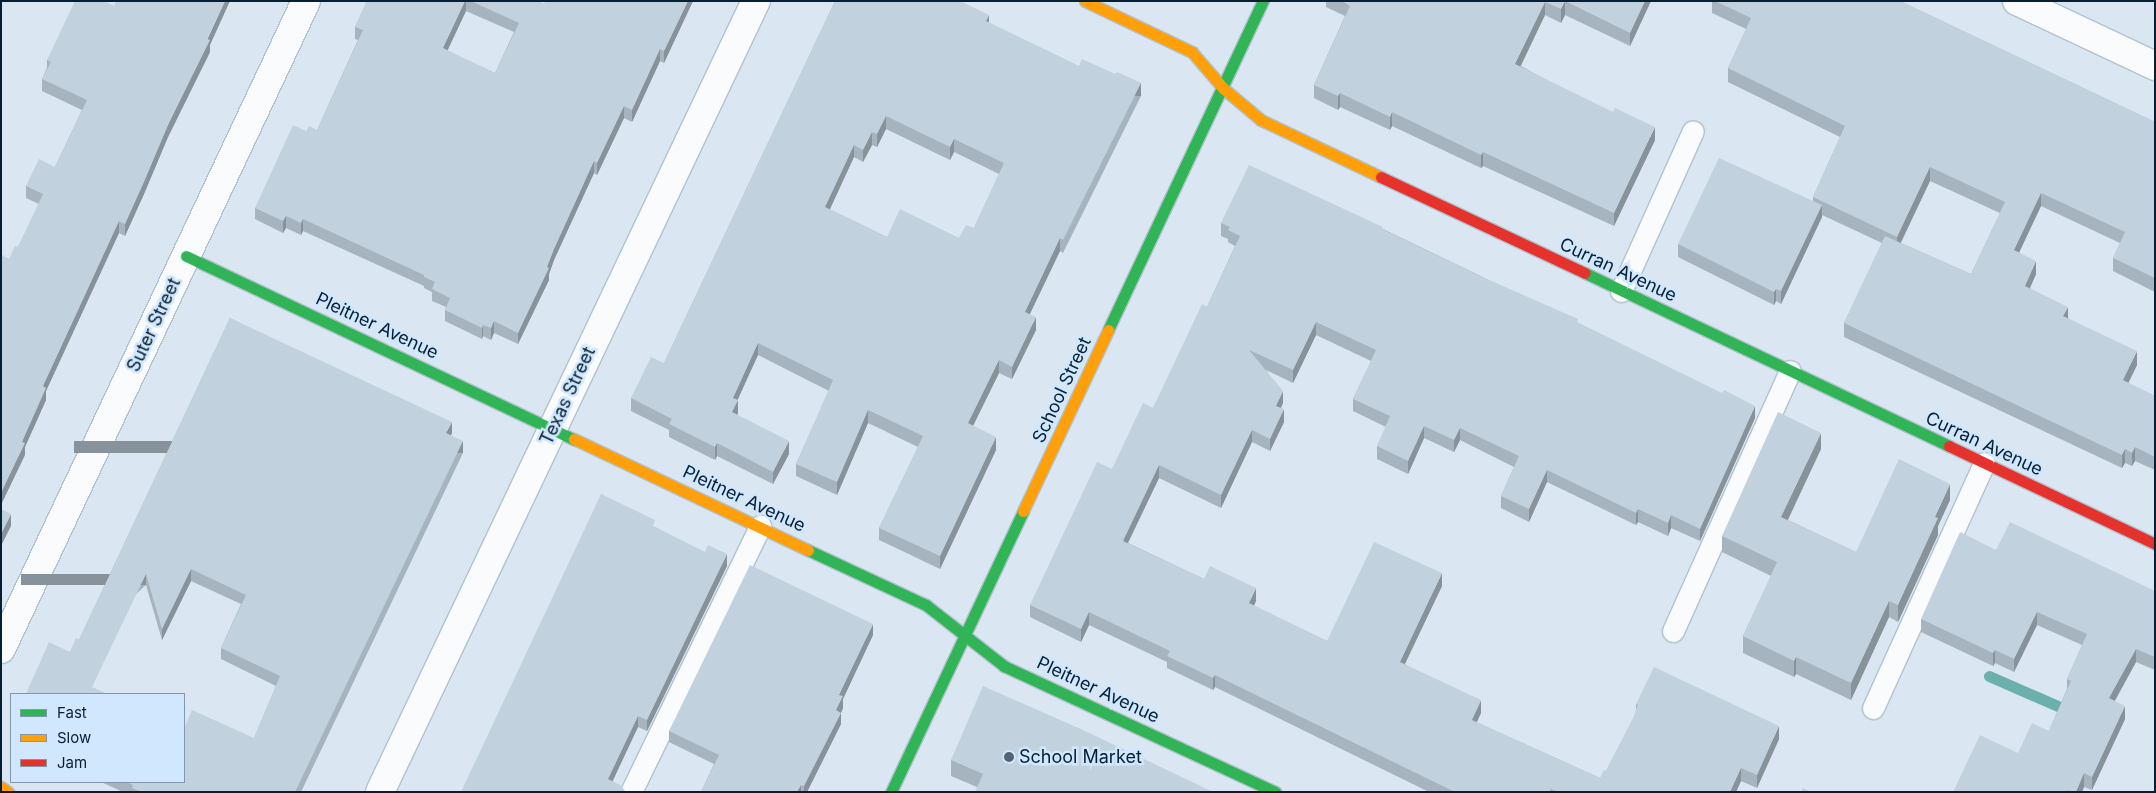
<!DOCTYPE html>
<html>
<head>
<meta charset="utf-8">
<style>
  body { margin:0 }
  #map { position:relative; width:2156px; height:793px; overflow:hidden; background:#dae7f2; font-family:Inter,sans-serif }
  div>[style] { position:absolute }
  .stream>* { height:11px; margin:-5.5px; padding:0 5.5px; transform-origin:5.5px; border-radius:5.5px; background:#6cb0ad }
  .roads { filter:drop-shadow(1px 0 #b1c2d0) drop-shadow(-1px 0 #b1c2d0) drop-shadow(0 1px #b1c2d0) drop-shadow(0 -1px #b1c2d0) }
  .lane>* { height:21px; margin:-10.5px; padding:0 10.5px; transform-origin:10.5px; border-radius:10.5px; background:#f9fbfd }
  .street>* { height:28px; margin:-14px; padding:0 14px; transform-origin:14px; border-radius:14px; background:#f9fbfd }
  .fast>* { height:11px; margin:-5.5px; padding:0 5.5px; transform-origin:5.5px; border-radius:5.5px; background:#30b455 }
  .slow>* { height:11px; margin:-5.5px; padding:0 5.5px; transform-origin:5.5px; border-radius:5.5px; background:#ff9f0a }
  .jam>* { height:11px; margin:-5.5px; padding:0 5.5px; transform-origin:5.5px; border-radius:5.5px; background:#e5322d }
  .wall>* { inset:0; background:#a6b4bf }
  .shaded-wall>* { inset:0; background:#87929b; transform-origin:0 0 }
  .building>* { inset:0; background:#c1d1de }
  .dots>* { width:14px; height:14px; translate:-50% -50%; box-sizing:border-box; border:2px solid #d0e7fd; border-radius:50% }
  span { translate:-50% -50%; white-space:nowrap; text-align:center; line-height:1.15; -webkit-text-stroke:5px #d0e7fd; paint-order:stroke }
  .street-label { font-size:18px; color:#071f32 }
  .poi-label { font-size:18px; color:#071f32 }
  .left { translate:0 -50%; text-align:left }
  .frame { position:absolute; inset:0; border:2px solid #071f32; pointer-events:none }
  .legend { position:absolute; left:10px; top:693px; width:175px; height:90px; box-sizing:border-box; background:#d0e7fd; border:1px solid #8097ac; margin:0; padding:6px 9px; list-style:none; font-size:15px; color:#071f32 }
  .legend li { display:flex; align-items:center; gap:10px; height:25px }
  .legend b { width:25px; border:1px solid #8097ac }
</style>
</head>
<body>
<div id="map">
  <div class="stream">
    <div style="left:1989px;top:676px;width:77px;rotate:23.6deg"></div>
  </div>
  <div class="roads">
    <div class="lane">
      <div style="left:1621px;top:291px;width:175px;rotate:-65.8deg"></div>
      <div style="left:1673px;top:631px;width:285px;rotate:-65.8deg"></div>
      <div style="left:1873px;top:708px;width:269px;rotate:-65.6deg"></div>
      <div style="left:631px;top:792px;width:296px;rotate:-64.1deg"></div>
    </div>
    <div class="street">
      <div style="left:2017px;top:1px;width:153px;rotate:25.2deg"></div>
      <div style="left:1px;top:649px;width:716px;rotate:-64.79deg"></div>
      <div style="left:380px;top:792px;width:876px;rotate:-64.58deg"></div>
    </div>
    <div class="fast">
      <div style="left:186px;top:256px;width:429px;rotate:25.3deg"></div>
      <div style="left:1585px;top:273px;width:403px;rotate:25.4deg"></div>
      <div style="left:1108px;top:330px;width:364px;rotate:-64.8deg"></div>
      <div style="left:808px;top:550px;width:130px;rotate:25deg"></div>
      <div style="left:926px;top:605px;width:99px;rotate:38deg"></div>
      <div style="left:1004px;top:666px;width:299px;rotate:24.9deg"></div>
      <div style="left:891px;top:792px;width:310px;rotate:-64.8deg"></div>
    </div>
    <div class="slow">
      <div style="left:1085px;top:1px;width:119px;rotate:25.5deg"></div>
      <div style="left:1192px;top:52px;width:48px;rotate:49.3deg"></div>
      <div style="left:1223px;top:88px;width:50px;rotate:40.1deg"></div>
      <div style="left:1261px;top:120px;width:133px;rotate:25.4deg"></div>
      <div style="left:574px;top:439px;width:259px;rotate:25.4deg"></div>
      <div style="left:1023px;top:511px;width:200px;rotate:-64.8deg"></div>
      <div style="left:1px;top:787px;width:9px;rotate:36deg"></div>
    </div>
    <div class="jam">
      <div style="left:1381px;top:177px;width:225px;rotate:25.2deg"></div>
      <div style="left:1949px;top:446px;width:228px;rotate:25.4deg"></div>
    </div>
  </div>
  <div class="wall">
    <div style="clip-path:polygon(evenodd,367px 1px,538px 1px,544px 4px,693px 1px,664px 63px,660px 61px,632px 122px,624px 118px,597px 175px,594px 173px,554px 260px,549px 274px,549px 280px,518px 344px,494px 333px,491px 340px,483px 336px,482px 339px,445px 321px,445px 310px,446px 307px,432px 301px,432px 292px,424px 288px,424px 286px,303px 231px,301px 235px,286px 228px,283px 233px,255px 219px,255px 208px,306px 131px,317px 130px,358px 40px,355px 39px,355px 27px,367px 1px,466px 11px,514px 32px,495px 73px,447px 51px,466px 11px)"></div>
    <div style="clip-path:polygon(evenodd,835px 1px,989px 23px,1141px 96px,1063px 253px,1060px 251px,1030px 314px,1036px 330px,1012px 379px,999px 373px,973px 426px,996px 450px,940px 569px,879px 540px,879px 528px,918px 447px,868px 423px,837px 495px,796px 476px,796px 464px,829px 391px,758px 355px,737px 400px,738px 413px,737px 415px,789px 454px,773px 484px,717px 456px,715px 460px,669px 437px,669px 430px,631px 411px,631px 398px,664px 363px,835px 1px,886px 129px,950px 160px,954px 152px,999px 174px,974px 228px,959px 238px,887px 237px,829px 209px,854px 157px,863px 162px,872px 145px,877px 147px,886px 129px)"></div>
    <div style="clip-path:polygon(1326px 1px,1651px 1px,1630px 46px,1565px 15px,1561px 23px,1545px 15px,1521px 66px,1655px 140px,1614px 226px,1483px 166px,1481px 168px,1392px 126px,1390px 130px,1340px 107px,1338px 110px,1314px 98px,1314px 85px,1345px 16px,1326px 7px)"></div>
    <div style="clip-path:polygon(evenodd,1712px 1px,1900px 1px,2155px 122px,2155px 292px,2113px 271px,2113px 258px,2120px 243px,2041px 206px,2019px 253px,2036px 274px,2030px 288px,2068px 318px,2137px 365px,2128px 383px,2155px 396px,2155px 470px,2135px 461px,2132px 466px,2125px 463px,2122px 468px,1844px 337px,1844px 323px,1882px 243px,1822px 215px,1822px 217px,1781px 304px,1776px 301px,1774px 305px,1678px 257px,1678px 244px,1813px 201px,1813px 197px,1840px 137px,1728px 82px,1728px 68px,1746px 29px,1712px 13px,1712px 1px,1930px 181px,2000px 213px,1971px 274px,1901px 243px,1930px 181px)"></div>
    <div style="clip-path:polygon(114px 6px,210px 45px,210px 52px,168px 137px,144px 194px,125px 236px,119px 233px,46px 391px,46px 400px,25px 447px,25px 455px,9px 259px,18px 247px,39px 204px,26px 198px,26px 186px,55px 167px,82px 110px,42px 91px,42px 79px,47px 68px,47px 60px)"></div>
    <div style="clip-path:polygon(1221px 223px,1383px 229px,1578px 323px,1755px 418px,1700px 541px,1671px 528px,1668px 536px,1638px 522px,1636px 525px,1547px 482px,1529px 522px,1501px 508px,1501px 496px,1514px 467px,1460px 440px,1454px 452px,1424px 438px,1408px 474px,1377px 459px,1377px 446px,1386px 427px,1353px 411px,1353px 399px,1371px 361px,1316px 335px,1293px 383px,1266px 370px,1283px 403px,1281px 408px,1284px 422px,1270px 451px,1252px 442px,1221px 508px,1159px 478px,1128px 543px,1204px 579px,1256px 601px,1254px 606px,1327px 641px,1442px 586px,1405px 664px,1481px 713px,1476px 722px,1600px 778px,1606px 771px,1634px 717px,1636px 710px,1636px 704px,1779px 739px,1757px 788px,1741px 781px,1736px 792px,1429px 792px,1215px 687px,1213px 690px,1167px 668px,1167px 662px,1089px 625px,1081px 642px,1030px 617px,1030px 605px,1112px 469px,1153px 408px,1207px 307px,1235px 246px,1228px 242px,1228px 239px,1221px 236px)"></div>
    <div style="clip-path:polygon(230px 318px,452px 433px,451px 435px,463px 453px,301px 792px,123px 792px,101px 782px,184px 782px,254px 738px,276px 686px,221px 659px,221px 648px,241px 604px,191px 581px,162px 640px,146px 585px,26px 694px,70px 652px,79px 640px)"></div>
    <div style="clip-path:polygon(1821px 449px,1788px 520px,1856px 552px,1950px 500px,1938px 526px,1938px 535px,1898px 622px,1889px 617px,1851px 700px,1796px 674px,1794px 677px,1743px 653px,1743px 636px,1771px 576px,1722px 552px,1722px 536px)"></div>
    <div style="clip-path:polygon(655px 527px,727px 566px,647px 731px,638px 727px,612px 781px,461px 792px)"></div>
    <div style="clip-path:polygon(1996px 550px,2155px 591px,2155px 670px,2136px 662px,2115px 701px,2125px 719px,2092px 790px,2084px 787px,2082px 792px,1953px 792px,2018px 753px,2049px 731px,2067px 689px,2067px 679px,2082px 645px,2037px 625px,2014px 672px,1995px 663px,1993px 666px,1921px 632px,1921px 619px)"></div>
    <div style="clip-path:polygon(873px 635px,843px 699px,843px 708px,841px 713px,841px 724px,807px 792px,701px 792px,714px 764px,669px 742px,669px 731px)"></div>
    <div style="clip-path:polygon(951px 760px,1211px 792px,977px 787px,951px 776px)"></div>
  </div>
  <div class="shaded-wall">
    <div style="clip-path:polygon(225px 1px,230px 1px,210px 45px,210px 52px,168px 137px,144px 194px,125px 236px,125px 224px,168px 125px)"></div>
    <div style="clip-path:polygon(465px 1px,466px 1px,466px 11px,443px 60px,443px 48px)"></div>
    <div style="clip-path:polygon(688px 1px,693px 1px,664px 63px,664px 51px)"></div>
    <div style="clip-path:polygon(1565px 1px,1565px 15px,1561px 23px,1561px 9px)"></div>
    <div style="clip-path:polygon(1645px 1px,1651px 1px,1630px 46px,1630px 33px)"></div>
    <div style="clip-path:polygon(1545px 2px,1545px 15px,1515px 77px,1515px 64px)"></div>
    <div style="clip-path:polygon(989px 15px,989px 28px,986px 21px)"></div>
    <div style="clip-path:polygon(660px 49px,660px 61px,632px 122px,632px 110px)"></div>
    <div style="left:1141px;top:83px;width:13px;height:175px;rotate:90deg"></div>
    <div style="clip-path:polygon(1340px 93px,1340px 107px,1338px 110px,1338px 96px)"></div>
    <div style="clip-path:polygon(624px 106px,624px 118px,597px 175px,597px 163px)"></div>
    <div style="clip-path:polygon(1392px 112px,1392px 126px,1390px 130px,1390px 117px)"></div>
    <div style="clip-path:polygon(886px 116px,886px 129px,877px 147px,877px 134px)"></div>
    <div style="clip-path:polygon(1655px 127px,1655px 140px,1614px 226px,1614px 213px)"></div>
    <div style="clip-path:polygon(872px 132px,872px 145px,863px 162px,863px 150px)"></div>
    <div style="clip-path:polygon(954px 139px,954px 152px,950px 160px,950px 147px)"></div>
    <div style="clip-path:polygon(854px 145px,854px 157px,825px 220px,825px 207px)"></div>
    <div style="clip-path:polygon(1483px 152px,1483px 166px,1481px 168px,1481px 155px)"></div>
    <div style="clip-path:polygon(594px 161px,594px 173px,554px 260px,549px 274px,549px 280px,518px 344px,518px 333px,547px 267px,554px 249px)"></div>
    <div style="clip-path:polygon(1930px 167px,1930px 181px,1897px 250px,1897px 237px)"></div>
    <div style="clip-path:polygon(2041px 193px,2041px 206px,2014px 263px,2014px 250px)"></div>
    <div style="clip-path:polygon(1822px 205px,1822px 217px,1781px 304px,1781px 291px)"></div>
    <div style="clip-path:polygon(286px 216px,286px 228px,283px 233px,283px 221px)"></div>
    <div style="clip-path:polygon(303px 219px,303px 231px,301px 235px,301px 223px)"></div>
    <div style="clip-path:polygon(119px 221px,119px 233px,46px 391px,46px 400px,25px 447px,25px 455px,1px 505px,1px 493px,22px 442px,43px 386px)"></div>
    <div style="clip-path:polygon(1060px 238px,1060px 251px,1025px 324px,1025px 312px)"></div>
    <div style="clip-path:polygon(2036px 261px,2036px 274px,2025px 299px,2025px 286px)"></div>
    <div style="clip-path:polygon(1776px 289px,1776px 301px,1774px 305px,1774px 292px)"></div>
    <div style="clip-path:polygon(2068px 307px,2068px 320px,2063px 316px)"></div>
    <div style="clip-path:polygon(1036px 317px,1036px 330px,1012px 379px,1012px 367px)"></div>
    <div style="clip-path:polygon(494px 321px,494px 333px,491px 340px,491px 328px)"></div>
    <div style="clip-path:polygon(1316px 322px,1316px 335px,1293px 383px,1293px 370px)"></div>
    <div style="clip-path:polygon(483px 325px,483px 336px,482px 339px,482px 328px)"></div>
    <div style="clip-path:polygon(758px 343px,758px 355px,733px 410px,733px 398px)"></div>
    <div style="clip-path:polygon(2137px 351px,2137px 365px,2123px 394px,2123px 380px)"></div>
    <div style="clip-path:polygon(999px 360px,999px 373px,968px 436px,968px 423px)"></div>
    <div style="clip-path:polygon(1283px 391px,1283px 403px,1276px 418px,1276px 406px)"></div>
    <div style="clip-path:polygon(738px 400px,738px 413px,732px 425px,732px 412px)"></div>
    <div style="clip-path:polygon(1755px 406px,1755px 418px,1700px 541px,1700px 529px)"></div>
    <div style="clip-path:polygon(1284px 409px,1284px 422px,1270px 451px,1270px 439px)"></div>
    <div style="clip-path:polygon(868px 410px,868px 423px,837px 495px,837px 482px)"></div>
    <div style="clip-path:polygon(452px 422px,452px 433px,446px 445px,446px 433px)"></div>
    <div style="clip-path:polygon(1424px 426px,1424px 438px,1408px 474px,1408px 461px)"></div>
    <div style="clip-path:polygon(1460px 428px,1460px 440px,1454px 452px,1454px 440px)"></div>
    <div style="clip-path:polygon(1252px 430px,1252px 442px,1221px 508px,1221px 495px)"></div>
    <div style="clip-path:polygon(1821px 433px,1821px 449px,1781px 534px,1781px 517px)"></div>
    <div style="clip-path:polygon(996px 437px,996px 450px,940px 569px,940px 556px)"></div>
    <div style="left:463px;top:441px;width:12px;height:389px;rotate:90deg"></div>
    <div style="clip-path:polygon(789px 441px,789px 454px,773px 484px,773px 472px)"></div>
    <div style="clip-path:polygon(717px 443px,717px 456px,715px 460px,715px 447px)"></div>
    <div style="clip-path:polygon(2135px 447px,2135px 461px,2132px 466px,2132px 453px)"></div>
    <div style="clip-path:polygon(2125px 449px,2125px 463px,2122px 468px,2122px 455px)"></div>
    <div style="clip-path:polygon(1159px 465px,1159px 478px,1123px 553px,1123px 541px)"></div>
    <div style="clip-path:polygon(1547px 470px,1547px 482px,1529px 522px,1529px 509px)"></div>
    <div style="clip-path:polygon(1950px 484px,1950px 500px,1938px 526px,1938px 535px,1898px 622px,1898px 605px,1935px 517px)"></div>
    <div style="clip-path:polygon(1638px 509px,1638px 522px,1636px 525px,1636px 513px)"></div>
    <div style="clip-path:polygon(11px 514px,11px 526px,1px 546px,1px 534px)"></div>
    <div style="clip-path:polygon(1671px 515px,1671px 528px,1668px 536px,1668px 523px)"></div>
    <div style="clip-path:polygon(727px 554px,727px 566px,647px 731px,647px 720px)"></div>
    <div style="clip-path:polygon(191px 569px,191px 581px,162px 640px,162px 629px)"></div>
    <div style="clip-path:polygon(1442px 573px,1442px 586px,1400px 674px,1400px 662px)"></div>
    <div style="left:146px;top:574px;width:11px;height:125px;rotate:90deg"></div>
    <div style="clip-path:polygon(1256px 588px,1256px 601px,1249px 616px,1249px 603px)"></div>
    <div style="clip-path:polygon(1889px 601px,1889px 617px,1851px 700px,1851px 683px)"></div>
    <div style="clip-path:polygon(1089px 612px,1089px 625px,1081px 642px,1081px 629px)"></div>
    <div style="clip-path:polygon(2037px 612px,2037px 625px,2014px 672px,2014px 659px)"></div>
    <div style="clip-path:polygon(873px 624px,873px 635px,843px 699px,843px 708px,840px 715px,841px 713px,841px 724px,807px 792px,804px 792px,804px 786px,836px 710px,839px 695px)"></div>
    <div style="clip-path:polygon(2136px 649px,2136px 662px,2109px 711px,2109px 698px)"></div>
    <div style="clip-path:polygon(1995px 650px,1995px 663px,1993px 666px,1993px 653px)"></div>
    <div style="clip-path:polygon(1796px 657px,1796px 674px,1794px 677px,1794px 661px)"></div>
    <div style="clip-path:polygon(1215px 675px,1215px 687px,1213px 690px,1213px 678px)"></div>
    <div style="clip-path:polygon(1481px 700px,1481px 713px,1472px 733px,1472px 720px)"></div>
    <div style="clip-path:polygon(2125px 706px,2125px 719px,2092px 790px,2092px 777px)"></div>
    <div style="clip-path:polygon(638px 716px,638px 727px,608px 791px,608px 779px)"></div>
    <div style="clip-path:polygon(1779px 726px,1779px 739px,1757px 788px,1757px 775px)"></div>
    <div style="clip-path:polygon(1741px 768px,1741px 781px,1736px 792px,1730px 792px)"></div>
    <div style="clip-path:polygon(2084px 773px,2084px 787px,2082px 792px,2076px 792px)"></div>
    <div style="clip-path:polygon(801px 785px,801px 792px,797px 792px)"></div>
  </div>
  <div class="building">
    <div style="clip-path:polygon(75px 1px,104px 1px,114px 6px,116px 1px,225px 1px,207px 39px,210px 40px,168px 125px,144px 182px,125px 224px,119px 221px,43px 386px,46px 388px,22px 442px,25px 443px,1px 493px,1px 257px,2px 255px,9px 259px,15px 246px,18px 247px,43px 194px,26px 186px,39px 159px,55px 167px,87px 100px,42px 79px,51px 62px,47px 60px)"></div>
    <div style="clip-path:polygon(367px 1px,465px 1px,443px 48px,495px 73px,519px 23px,471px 1px,538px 1px,544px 4px,545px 1px,688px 1px,664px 51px,660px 49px,632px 110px,624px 106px,597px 163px,594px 161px,554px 249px,547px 267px,549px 268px,518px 333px,494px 321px,491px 328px,483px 325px,482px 328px,445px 310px,450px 298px,432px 289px,435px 282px,424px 277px,424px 275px,303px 219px,301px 223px,286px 216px,283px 221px,255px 208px,293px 125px,306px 131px,309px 126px,317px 130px,363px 30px,355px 27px)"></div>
    <div style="clip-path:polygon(evenodd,835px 1px,960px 1px,989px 15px,986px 21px,1079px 66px,1082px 59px,1115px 74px,1117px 72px,1141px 83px,1063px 240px,1060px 238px,1025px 312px,1036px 317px,1012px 367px,999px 360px,968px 423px,996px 437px,940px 556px,879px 528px,923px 436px,868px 410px,837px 482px,796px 464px,833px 380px,758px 343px,733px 398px,738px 400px,732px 412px,789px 441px,773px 472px,717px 443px,715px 447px,669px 424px,672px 419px,631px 398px,651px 357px,664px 363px,835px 1px,886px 116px,950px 147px,954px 139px,1004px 163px,974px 228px,966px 225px,959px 238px,900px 209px,887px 237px,825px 207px,854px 145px,863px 150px,872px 132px,877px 134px,886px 116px)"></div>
    <div style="clip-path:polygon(1342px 1px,1645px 1px,1630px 33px,1565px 1px,1561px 9px,1545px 2px,1515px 64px,1613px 112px,1615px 108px,1655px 127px,1614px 213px,1483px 152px,1481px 155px,1392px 112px,1390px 117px,1340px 93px,1338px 96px,1314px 85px,1350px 6px)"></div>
    <div style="clip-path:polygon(1715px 1px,1900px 1px,2155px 122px,2155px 278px,2113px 258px,2125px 232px,2041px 193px,2014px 250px,2036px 261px,2025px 286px,2068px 307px,2063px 316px,2137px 351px,2123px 380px,2155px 396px,2155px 457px,2135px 447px,2132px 453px,2125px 449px,2122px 455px,1844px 323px,1885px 236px,1971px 274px,2005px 202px,1930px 167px,1897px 237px,1813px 197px,1845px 126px,1728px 68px,1751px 18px)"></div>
    <div style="clip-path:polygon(1719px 158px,1822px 205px,1781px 291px,1776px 289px,1774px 292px,1678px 244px)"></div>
    <div style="clip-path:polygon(1249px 165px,1383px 227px,1382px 229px,1480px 276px,1578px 319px,1577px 322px,1722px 393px,1724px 390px,1755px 406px,1700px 529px,1671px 515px,1668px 523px,1638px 509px,1636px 513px,1547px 470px,1529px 509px,1501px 496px,1519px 456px,1460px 428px,1454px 440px,1424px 426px,1408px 461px,1377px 446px,1390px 416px,1353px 399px,1376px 350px,1316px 322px,1293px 370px,1249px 350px,1283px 391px,1276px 406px,1284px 409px,1270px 439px,1252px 430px,1221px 495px,1159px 465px,1123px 541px,1204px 579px,1210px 566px,1256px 588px,1249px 603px,1327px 641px,1374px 542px,1442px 573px,1400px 662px,1481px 700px,1472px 720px,1600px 778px,1604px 770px,1606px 771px,1634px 717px,1638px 704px,1636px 704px,1654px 667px,1779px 726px,1757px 775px,1741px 768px,1730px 792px,1558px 792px,1551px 789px,1549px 792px,1455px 792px,1215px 675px,1213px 678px,1167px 656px,1170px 651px,1089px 612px,1081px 629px,1030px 605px,1097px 462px,1112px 469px,1143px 403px,1153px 408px,1202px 304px,1207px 307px,1240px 236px,1228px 230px,1230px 227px,1221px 223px)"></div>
    <div style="clip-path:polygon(230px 318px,452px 422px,446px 433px,463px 441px,295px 792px,141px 792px,132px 788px,133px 785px,126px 782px,184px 782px,184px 729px,192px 710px,254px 738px,280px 676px,221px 648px,246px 595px,191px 569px,162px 629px,146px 574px,92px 687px,108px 694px,26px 694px,49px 642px,70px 652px,76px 638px,79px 640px)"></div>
    <div style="clip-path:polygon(1778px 412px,1821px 433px,1781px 517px,1856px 552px,1899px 459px,1950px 484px,1935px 517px,1938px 518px,1898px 605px,1889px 601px,1851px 683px,1796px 657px,1794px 661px,1743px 636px,1777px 562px,1722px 536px)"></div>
    <div style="clip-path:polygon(601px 494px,655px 520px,653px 526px,705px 552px,708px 545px,727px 554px,647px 720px,638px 716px,608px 779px,620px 785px,626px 792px,461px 792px)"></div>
    <div style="clip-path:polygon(1px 509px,11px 514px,1px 534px)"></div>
    <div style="clip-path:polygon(2010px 522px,2155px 591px,2155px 657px,2136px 649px,2109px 698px,2125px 706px,2092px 777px,2084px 773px,2076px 792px,2071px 792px,2067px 790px,2066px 792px,1953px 792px,1980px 735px,2018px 753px,2032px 723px,2049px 731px,2071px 681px,2067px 679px,2087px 634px,2037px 612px,2014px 659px,1995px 650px,1993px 653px,1921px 619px,1960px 532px,1996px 550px)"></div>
    <div style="clip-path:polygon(750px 565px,873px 624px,839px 695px,843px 696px,836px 710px,841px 713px,804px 786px,801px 785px,797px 792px,701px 792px,719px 755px,669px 731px)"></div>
    <div style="clip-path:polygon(983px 686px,1083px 730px,1211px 791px,1210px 792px,975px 792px,983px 774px,951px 760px)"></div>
    <div style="clip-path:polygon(1803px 788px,1811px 792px,1801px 792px)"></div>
  </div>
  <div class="dots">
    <div style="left:1009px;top:757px;background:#516575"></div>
  </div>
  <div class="street-label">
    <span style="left:1618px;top:270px;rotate:25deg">Curran Avenue</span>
    <span style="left:154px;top:325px;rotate:-65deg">Suter Street</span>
    <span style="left:377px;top:326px;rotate:25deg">Pleitner Avenue</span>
    <span style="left:1062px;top:390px;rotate:-65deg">School Street</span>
    <span style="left:568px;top:396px;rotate:-65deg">Texas Street</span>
    <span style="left:1984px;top:444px;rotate:25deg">Curran Avenue</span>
    <span style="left:744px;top:499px;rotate:25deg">Pleitner Avenue</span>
    <span style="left:1098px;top:690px;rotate:25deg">Pleitner Avenue</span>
  </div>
  <div class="poi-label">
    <span class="left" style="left:1019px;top:757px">School Market</span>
  </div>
  <div class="frame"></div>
  <ul class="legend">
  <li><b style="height:6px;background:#30b455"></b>Fast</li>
  <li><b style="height:6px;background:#ff9f0a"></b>Slow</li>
  <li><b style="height:6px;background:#e5322d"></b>Jam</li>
  </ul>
</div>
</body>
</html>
